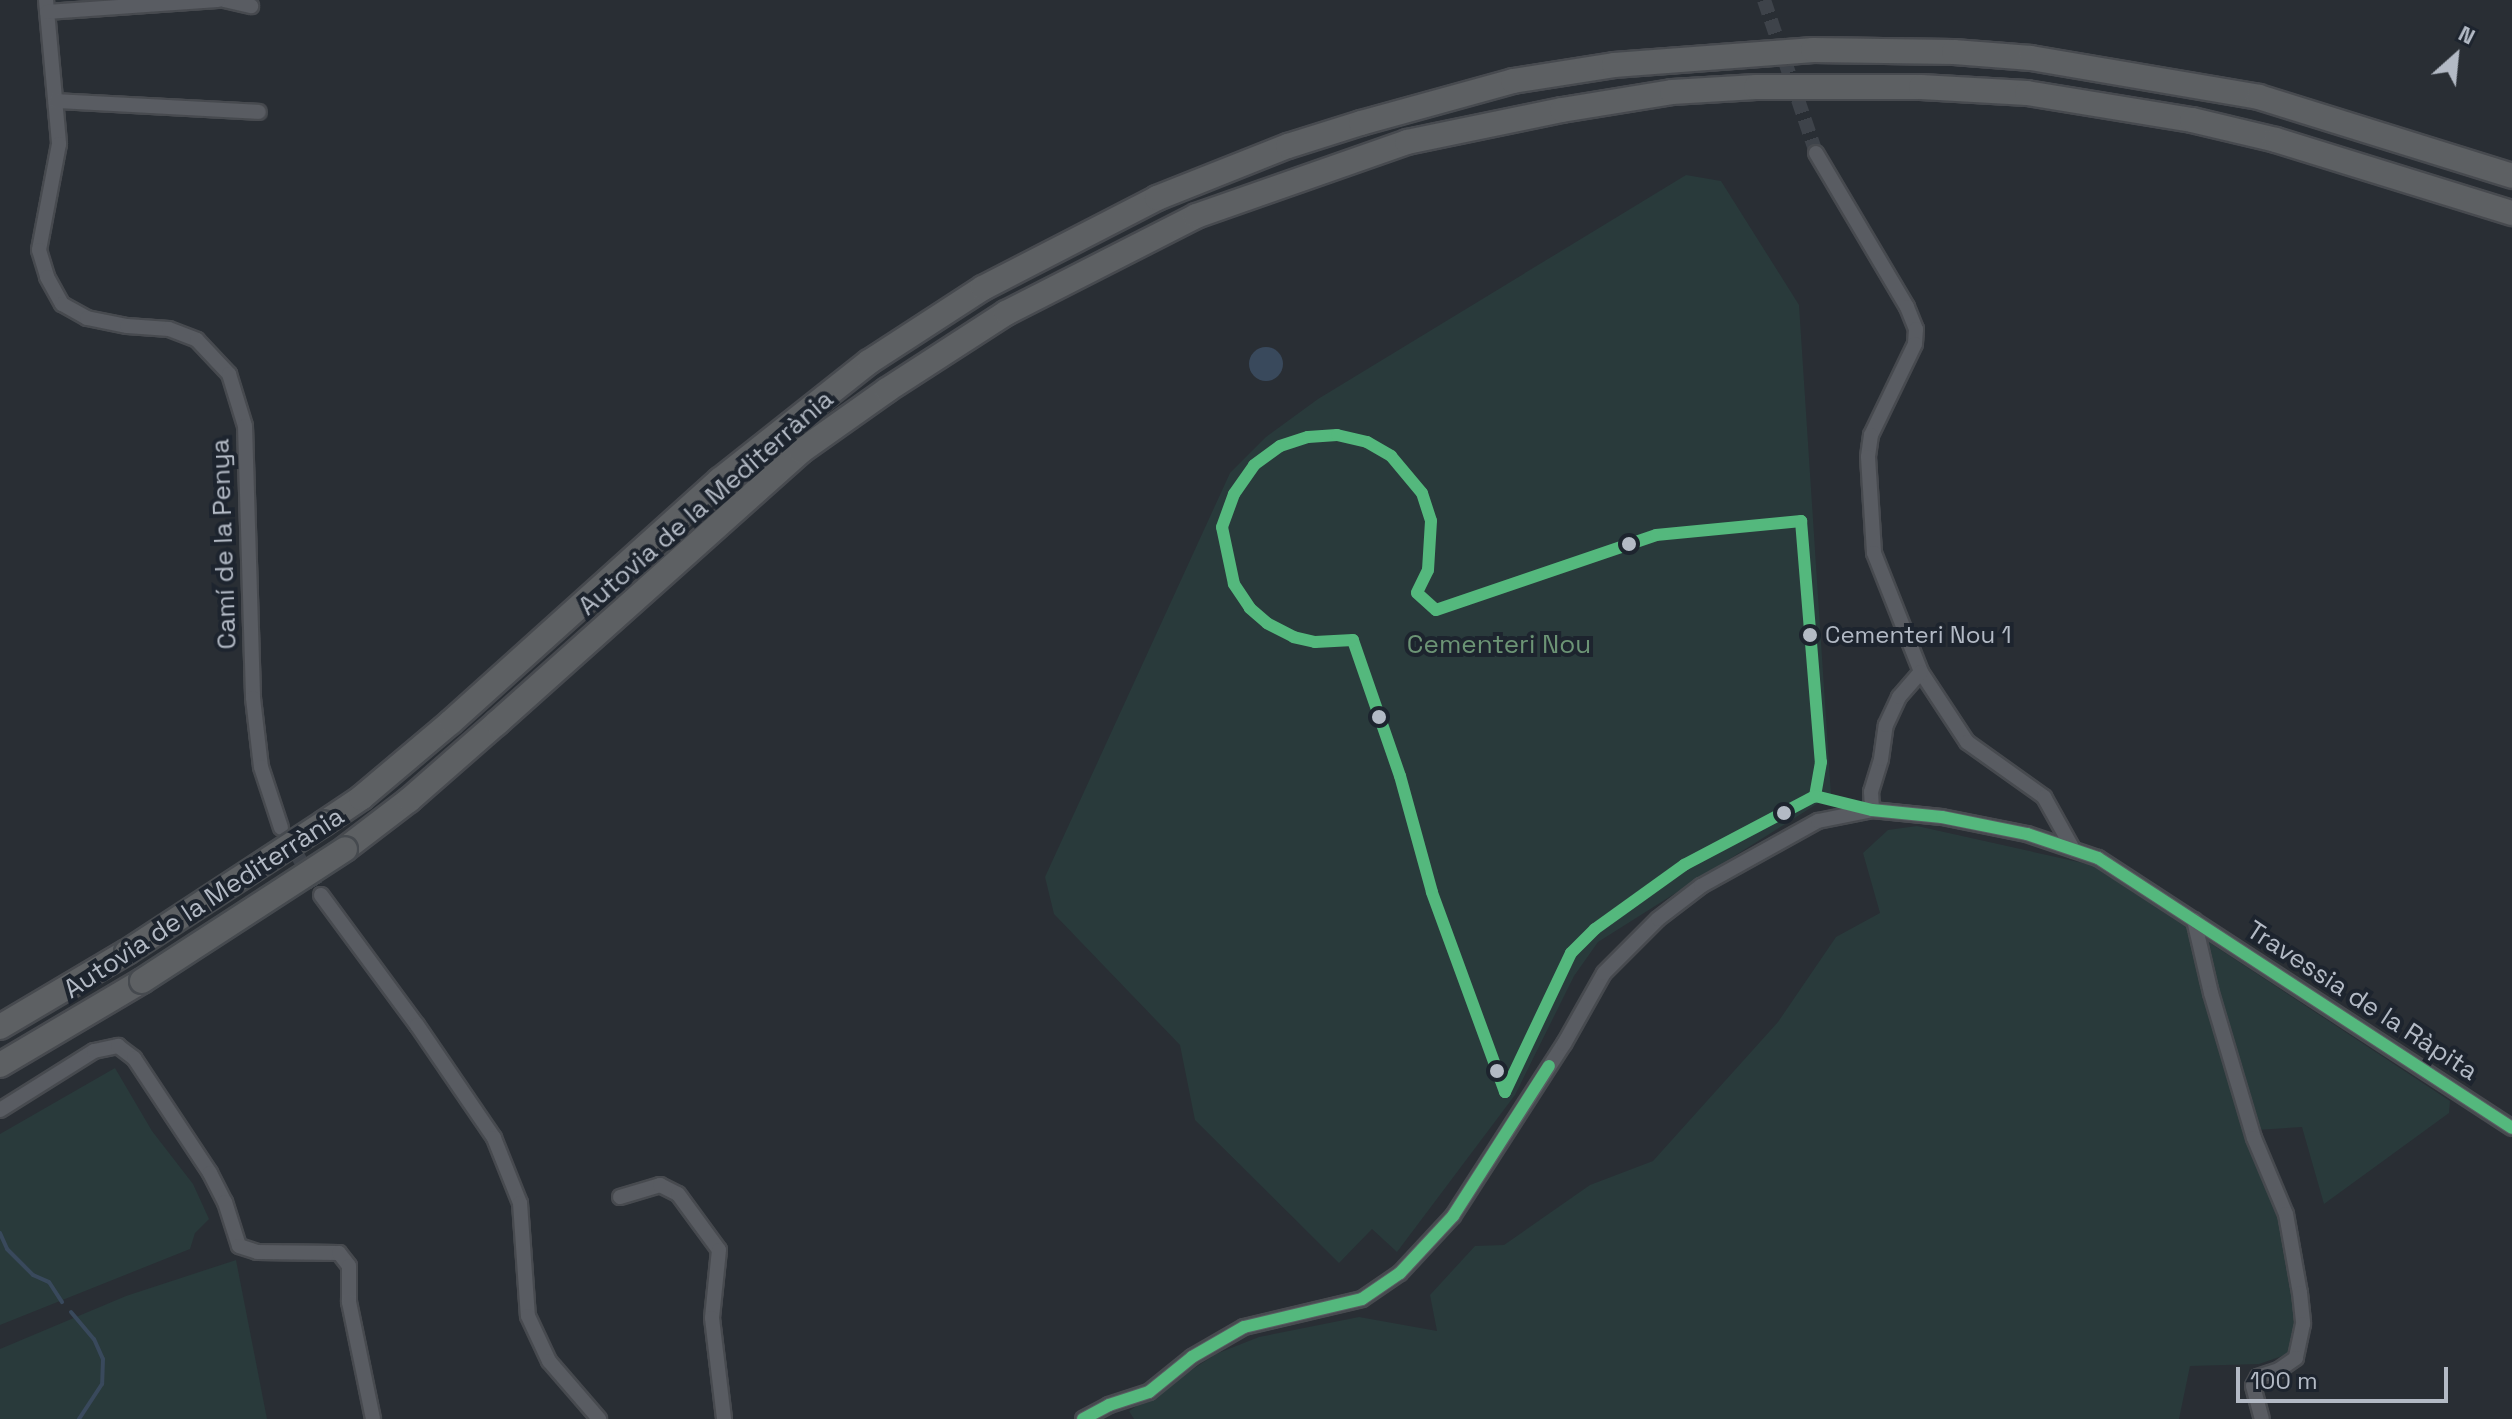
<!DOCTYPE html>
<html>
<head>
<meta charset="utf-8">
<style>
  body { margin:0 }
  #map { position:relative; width:2512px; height:1419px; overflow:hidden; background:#292e34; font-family:"Space Grotesk",sans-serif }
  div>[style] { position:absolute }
  .green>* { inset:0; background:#293a3b }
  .water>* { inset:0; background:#39495c }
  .round { border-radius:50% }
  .stream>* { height:4px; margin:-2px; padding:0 2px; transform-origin:2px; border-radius:2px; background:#39495c }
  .minor-tunnel>* { height:14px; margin-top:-7px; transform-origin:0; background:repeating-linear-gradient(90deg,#3e434a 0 14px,transparent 0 21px) }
  .roads { filter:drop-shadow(2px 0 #474a4f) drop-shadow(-2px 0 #474a4f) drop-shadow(0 2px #474a4f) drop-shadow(0 -2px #474a4f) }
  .minor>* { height:14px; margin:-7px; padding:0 7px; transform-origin:7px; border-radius:7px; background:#595c62 }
  .motorway>* { height:24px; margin:-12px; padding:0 12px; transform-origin:12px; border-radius:12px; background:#5d6063 }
  .bridges { filter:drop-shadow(2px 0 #464a4f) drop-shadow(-2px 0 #464a4f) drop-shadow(0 2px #464a4f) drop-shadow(0 -2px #464a4f) }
  .motorway-bridge>* { height:24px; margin:-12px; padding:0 12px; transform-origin:12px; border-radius:12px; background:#5d6063 }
  .bus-1>* { height:12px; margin:-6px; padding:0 6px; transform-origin:6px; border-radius:6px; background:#54b87d }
  .dots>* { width:22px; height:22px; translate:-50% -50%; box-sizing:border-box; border:4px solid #1d242e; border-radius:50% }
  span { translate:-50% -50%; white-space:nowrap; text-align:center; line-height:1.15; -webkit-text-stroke:8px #1d242e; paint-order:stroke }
  .bus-label { font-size:24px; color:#b3bac5 }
  .left { translate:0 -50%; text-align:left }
  .street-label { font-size:26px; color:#b3bac5 }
  .park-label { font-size:26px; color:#6c9475 }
  .north { position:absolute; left:2416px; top:16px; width:80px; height:80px; -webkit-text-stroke:6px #1d242e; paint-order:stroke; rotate:27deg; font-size:22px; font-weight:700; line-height:32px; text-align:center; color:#b3bac5 }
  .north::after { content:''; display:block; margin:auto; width:28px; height:36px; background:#b3bac5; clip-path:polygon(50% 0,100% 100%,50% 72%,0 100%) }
  .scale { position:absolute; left:2236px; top:1367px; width:212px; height:36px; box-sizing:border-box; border:4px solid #b3bac5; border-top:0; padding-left:10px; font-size:24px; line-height:28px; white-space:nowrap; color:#b3bac5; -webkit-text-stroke:6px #1d242e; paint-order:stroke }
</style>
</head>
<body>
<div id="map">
  <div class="green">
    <div style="clip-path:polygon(1686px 175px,1721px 181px,1799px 305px,1831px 795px,1598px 942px,1574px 976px,1515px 1095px,1397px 1252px,1372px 1229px,1339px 1263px,1195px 1120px,1180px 1045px,1054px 914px,1045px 877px,1230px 473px,1266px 437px,1318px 399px)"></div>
    <div style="clip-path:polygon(1917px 826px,2092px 865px,2450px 1101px,2449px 1113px,2324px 1204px,2302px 1127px,2256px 1130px,2282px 1219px,2301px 1332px,2291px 1353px,2259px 1364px,2190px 1366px,2179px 1419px,1134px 1419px,1129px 1411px,1216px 1354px,1259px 1337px,1359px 1317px,1437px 1331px,1430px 1295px,1475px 1246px,1504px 1245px,1590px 1185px,1653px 1161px,1778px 1022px,1836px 937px,1880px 913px,1863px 853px,1888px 830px)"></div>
    <div style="clip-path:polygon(115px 1068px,152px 1131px,193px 1184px,209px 1219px,195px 1233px,190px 1249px,0 1325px,0 1134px)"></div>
    <div style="clip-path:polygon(236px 1260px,267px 1419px,0 1419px,0 1349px,126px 1296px)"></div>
  </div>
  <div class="water">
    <div class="round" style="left:1249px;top:347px;width:34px;height:34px"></div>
  </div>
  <div class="stream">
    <div style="left:0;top:1233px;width:17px;rotate:66deg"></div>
    <div style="left:7px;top:1249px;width:37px;rotate:45deg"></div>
    <div style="left:33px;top:1275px;width:17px;rotate:24deg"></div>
    <div style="left:49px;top:1282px;width:24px;rotate:57deg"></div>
    <div style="left:71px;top:1312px;width:35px;rotate:50deg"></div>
    <div style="left:94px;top:1339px;width:22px;rotate:66deg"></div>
    <div style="left:103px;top:1359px;width:25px;rotate:92deg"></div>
    <div style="left:102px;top:1384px;width:42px;rotate:123.3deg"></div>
  </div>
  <div class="minor-tunnel">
    <div style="left:1764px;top:0;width:162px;rotate:71.2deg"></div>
    <div style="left:287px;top:838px;width:66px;rotate:59.2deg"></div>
  </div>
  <div class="roads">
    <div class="minor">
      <div style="left:46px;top:0;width:145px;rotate:84.8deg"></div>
      <div style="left:59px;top:144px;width:108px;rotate:100.7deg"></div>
      <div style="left:39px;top:250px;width:28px;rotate:73deg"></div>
      <div style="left:47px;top:277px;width:31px;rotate:61deg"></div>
      <div style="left:62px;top:304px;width:29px;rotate:29deg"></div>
      <div style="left:87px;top:318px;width:41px;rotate:11.3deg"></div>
      <div style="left:127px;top:326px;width:42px;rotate:4.1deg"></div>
      <div style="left:169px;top:329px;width:30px;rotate:21deg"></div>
      <div style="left:197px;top:340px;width:47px;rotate:46.7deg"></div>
      <div style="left:229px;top:374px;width:54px;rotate:72.9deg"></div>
      <div style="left:245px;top:426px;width:272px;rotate:88.3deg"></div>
      <div style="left:253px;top:698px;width:69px;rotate:83.4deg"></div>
      <div style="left:261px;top:767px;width:64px;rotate:71.8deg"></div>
      <div style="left:224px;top:0;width:28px;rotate:13deg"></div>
      <div style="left:47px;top:12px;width:171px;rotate:-4deg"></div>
      <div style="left:56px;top:101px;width:203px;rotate:3.1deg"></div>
      <div style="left:1816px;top:153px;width:179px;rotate:59.4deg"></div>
      <div style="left:1907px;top:307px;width:24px;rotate:68deg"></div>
      <div style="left:1916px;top:329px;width:15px;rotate:94deg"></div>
      <div style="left:1915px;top:344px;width:101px;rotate:115.8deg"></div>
      <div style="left:1871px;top:435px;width:22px;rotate:98deg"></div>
      <div style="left:1868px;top:457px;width:96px;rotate:86.4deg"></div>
      <div style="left:1874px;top:553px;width:128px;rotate:68.4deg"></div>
      <div style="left:1921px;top:672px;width:84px;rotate:56.7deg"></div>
      <div style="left:1967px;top:742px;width:95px;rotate:35.5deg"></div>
      <div style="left:2044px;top:797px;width:60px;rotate:60.9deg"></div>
      <div style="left:1872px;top:810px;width:18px;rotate:-93deg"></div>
      <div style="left:1871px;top:792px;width:34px;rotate:-73deg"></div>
      <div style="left:1881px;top:759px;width:34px;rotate:-82deg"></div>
      <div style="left:1886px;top:725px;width:31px;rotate:-65deg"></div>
      <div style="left:1899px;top:697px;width:33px;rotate:-49deg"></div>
      <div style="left:321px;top:895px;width:162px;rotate:53.6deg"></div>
      <div style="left:417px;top:1025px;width:137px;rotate:55.7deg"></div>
      <div style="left:494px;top:1138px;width:70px;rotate:68.2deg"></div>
      <div style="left:520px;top:1203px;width:113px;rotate:86deg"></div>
      <div style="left:528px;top:1316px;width:50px;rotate:65deg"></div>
      <div style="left:549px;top:1361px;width:77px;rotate:49.2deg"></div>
      <div style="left:2194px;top:920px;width:75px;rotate:76.9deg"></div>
      <div style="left:2211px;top:993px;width:151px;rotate:73.5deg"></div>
      <div style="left:2254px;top:1138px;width:82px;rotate:67.2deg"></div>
      <div style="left:2286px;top:1214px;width:80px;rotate:80deg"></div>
      <div style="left:2300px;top:1293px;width:31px;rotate:84deg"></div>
      <div style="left:2303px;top:1324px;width:35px;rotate:102deg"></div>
      <div style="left:2296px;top:1358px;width:21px;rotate:145deg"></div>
      <div style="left:2279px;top:1370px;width:22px;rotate:162deg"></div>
      <div style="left:2258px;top:1377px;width:10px;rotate:119deg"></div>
      <div style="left:2253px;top:1386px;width:34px;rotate:75deg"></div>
      <div style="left:0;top:1110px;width:111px;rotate:-32.1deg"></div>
      <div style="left:94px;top:1051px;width:25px;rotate:-12deg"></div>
      <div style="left:118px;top:1046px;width:20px;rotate:37deg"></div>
      <div style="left:134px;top:1058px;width:138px;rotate:56.5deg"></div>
      <div style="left:210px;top:1173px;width:33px;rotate:63deg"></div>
      <div style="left:225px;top:1202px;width:46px;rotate:72.3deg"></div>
      <div style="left:239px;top:1246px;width:19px;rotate:18deg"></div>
      <div style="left:257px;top:1252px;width:82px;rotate:0.7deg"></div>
      <div style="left:339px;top:1253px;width:16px;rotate:52deg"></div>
      <div style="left:349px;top:1266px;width:36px;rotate:90deg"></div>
      <div style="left:349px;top:1302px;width:119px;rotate:78.4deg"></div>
      <div style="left:620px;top:1197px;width:42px;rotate:-16.7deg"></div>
      <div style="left:660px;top:1185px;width:20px;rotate:27deg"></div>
      <div style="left:678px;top:1194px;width:69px;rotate:53.8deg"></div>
      <div style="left:719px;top:1250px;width:68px;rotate:95.9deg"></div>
      <div style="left:712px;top:1318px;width:102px;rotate:83.2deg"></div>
      <div style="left:1083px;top:1419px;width:30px;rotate:-28deg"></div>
      <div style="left:1109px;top:1405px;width:42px;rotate:-18deg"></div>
      <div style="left:1149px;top:1392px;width:55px;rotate:-39.1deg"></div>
      <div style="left:1192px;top:1357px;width:60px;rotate:-30deg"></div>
      <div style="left:1244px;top:1327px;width:121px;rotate:-13.3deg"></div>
      <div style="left:1362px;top:1299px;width:46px;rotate:-34.4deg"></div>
      <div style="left:1400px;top:1273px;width:78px;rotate:-47.1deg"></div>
      <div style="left:1453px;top:1216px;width:205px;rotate:-57.2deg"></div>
      <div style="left:1564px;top:1044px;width:81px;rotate:-60.6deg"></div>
      <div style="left:1604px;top:973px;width:76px;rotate:-45deg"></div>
      <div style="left:1658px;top:919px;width:54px;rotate:-37.5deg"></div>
      <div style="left:1701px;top:886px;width:134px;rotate:-29.1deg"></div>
      <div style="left:1818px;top:821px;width:55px;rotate:-11.5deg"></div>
      <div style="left:1872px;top:810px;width:70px;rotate:5.7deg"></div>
      <div style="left:1942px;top:817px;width:87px;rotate:11.3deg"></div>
      <div style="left:2027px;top:834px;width:75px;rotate:18.7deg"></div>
      <div style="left:2098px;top:858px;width:494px;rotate:33.1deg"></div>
    </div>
    <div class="motorway">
      <div style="left:324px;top:823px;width:45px;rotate:-34deg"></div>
      <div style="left:361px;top:798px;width:118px;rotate:-40.2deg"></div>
      <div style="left:451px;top:722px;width:362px;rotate:-42deg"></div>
      <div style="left:720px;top:480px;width:190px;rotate:-38.4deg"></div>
      <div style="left:869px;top:362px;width:136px;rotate:-33deg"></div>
      <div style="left:983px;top:288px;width:196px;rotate:-27.3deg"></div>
      <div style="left:1157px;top:198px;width:141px;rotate:-21.7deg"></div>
      <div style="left:1288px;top:146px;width:77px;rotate:-17.5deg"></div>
      <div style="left:1361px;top:123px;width:158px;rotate:-15.4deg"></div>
      <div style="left:1513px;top:81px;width:102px;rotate:-9deg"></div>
      <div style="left:1614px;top:65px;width:200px;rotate:-4.3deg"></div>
      <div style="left:1813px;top:50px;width:141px;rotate:0.8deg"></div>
      <div style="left:1954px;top:52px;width:77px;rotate:4.5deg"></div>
      <div style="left:2031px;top:58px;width:231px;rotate:9.7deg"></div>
      <div style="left:2259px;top:97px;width:265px;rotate:17.3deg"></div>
      <div style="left:345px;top:849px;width:81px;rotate:-37.4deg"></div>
      <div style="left:409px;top:800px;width:117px;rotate:-41.2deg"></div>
      <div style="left:497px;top:723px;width:408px;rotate:-41.8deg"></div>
      <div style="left:801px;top:451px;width:105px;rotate:-35.3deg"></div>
      <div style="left:887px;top:390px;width:142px;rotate:-32.9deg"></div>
      <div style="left:1006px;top:313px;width:213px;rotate:-27deg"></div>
      <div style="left:1196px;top:216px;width:224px;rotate:-19.3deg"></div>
      <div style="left:1407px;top:142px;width:158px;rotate:-11.7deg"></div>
      <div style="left:1562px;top:110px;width:111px;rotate:-9.3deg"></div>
      <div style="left:1672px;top:92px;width:84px;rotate:-3.4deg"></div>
      <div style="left:1756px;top:87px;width:165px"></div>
      <div style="left:1921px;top:87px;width:106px;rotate:3.2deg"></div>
      <div style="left:2027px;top:93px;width:167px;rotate:9.3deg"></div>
      <div style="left:2192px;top:120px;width:86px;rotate:13.4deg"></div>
      <div style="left:2276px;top:140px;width:247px;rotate:17.2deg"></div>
      <div style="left:0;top:1027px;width:147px;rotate:-30.6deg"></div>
      <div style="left:0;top:1065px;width:165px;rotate:-30.6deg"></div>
    </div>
  </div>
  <div class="bridges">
    <div class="motorway-bridge">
      <div style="left:127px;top:952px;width:235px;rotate:-33.2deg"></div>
      <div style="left:142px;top:981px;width:242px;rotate:-33deg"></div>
    </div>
  </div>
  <div class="bus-1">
    <div style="left:1505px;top:1092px;width:213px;rotate:-110.1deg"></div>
    <div style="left:1432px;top:892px;width:120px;rotate:-105.4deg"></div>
    <div style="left:1400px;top:776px;width:144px;rotate:-109.1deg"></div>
    <div style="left:1353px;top:640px;width:38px;rotate:177deg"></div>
    <div style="left:1315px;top:642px;width:22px;rotate:-167deg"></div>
    <div style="left:1294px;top:637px;width:30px;rotate:-153deg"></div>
    <div style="left:1267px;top:623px;width:23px;rotate:-139deg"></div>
    <div style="left:1250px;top:608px;width:29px;rotate:-124deg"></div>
    <div style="left:1234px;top:584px;width:58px;rotate:-101.9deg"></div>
    <div style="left:1222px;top:527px;width:35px;rotate:-70deg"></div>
    <div style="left:1234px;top:494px;width:35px;rotate:-55deg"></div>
    <div style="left:1254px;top:465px;width:32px;rotate:-36deg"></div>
    <div style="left:1280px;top:446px;width:29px;rotate:-18deg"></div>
    <div style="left:1308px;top:437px;width:29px;rotate:-4deg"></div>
    <div style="left:1337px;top:435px;width:31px;rotate:13deg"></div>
    <div style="left:1367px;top:442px;width:28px;rotate:30deg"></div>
    <div style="left:1391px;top:456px;width:48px;rotate:50deg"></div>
    <div style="left:1422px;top:493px;width:29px;rotate:72deg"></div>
    <div style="left:1431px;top:521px;width:49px;rotate:93.5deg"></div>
    <div style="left:1428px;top:570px;width:25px;rotate:116deg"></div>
    <div style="left:1417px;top:593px;width:25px;rotate:42deg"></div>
    <div style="left:1436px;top:610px;width:232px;rotate:-18.8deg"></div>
    <div style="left:1656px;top:535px;width:146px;rotate:-5.5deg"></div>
    <div style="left:1801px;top:521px;width:242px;rotate:85.3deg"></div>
    <div style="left:1821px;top:762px;width:35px;rotate:100deg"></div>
    <div style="left:1505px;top:1092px;width:154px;rotate:-64.6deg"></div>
    <div style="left:1571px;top:953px;width:34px;rotate:-45deg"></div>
    <div style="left:1595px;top:929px;width:110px;rotate:-35.7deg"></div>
    <div style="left:1684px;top:865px;width:148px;rotate:-27.8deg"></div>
    <div style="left:1815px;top:796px;width:59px;rotate:13.8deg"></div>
    <div style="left:1872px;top:810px;width:70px;rotate:5.7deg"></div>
    <div style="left:1942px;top:817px;width:87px;rotate:11.3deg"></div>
    <div style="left:2027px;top:834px;width:75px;rotate:18.7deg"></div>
    <div style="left:2098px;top:858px;width:494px;rotate:33.1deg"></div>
    <div style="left:1083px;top:1419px;width:30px;rotate:-28deg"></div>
    <div style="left:1109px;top:1405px;width:42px;rotate:-18deg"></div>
    <div style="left:1149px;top:1392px;width:55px;rotate:-39.1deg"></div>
    <div style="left:1192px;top:1357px;width:60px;rotate:-30deg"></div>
    <div style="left:1244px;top:1327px;width:121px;rotate:-13.3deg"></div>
    <div style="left:1362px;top:1299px;width:46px;rotate:-34.4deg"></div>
    <div style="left:1400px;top:1273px;width:78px;rotate:-47.1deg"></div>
    <div style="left:1453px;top:1216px;width:178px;rotate:-57.4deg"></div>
  </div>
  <div class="dots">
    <div style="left:1629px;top:544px;background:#b3bac5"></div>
    <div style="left:1810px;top:635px;background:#b3bac5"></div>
    <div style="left:1379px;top:717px;background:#b3bac5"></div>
    <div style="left:1784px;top:813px;background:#b3bac5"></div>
    <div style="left:1497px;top:1071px;background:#b3bac5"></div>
  </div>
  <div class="bus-label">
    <span class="left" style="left:1825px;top:635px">Cementeri Nou 1</span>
  </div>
  <div class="street-label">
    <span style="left:706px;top:503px;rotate:-41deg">Autovia de la Mediterrània</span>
    <span style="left:224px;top:544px;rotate:-92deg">Camí de la Penya</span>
    <span style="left:204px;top:903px;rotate:-33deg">Autovia de la Mediterrània</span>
    <span style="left:2362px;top:1001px;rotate:33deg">Travessia de la Ràpita</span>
  </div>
  <div class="park-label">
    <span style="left:1499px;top:645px">Cementeri Nou</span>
  </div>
  <div class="north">N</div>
  <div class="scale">100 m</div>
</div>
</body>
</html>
